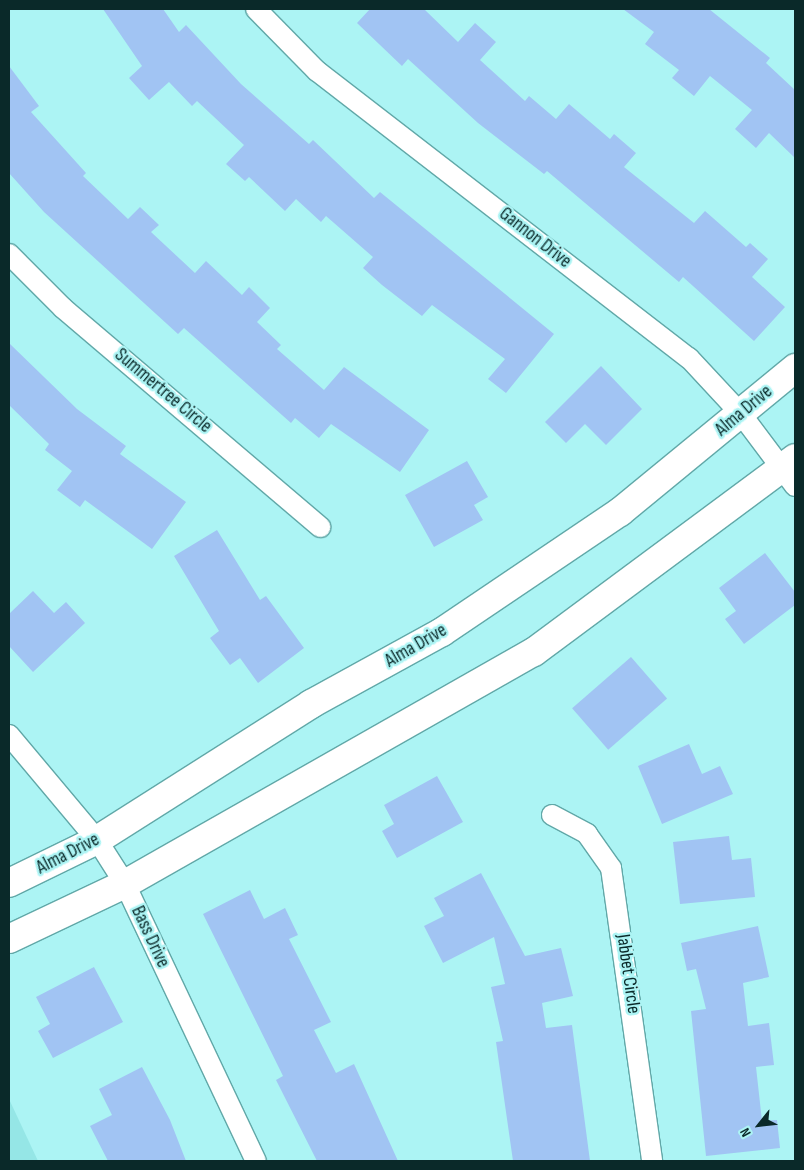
<!DOCTYPE html>
<html>
<head>
<meta charset="utf-8">
<style>
  body { margin:0 }
  #map { position:relative; width:804px; height:1170px; overflow:hidden; background:#acf4f4; font-family:"Sofia Sans Condensed",sans-serif }
  div>[style] { position:absolute }
  .built>* { inset:0; background:#95e6e6 }
  .building>* { inset:0; background:#a1c4f3; transform-origin:0 0 }
  .roads { filter:drop-shadow(1px 0 #61a8a8) drop-shadow(-1px 0 #61a8a8) drop-shadow(0 1px #61a8a8) drop-shadow(0 -1px #61a8a8) }
  .minor>* { height:20px; margin:-10px; padding:0 10px; transform-origin:10px; border-radius:10px; background:#fff }
  .secondary>* { height:28px; margin:-14px; padding:0 14px; transform-origin:14px; border-radius:14px; background:#fff }
  span { translate:-50% -50%; white-space:nowrap; text-align:center; line-height:1.15; -webkit-text-stroke:5px #acf4f4; paint-order:stroke }
  .street-label { font-size:19px; color:#0a2929 }
  .frame { position:absolute; inset:0; border:10px solid #0a2929; pointer-events:none }
  .north { position:absolute; left:734px; top:1100px; width:50px; height:50px; -webkit-text-stroke:4px #acf4f4; paint-order:stroke; rotate:241deg; font-size:14px; font-weight:700; line-height:20px; text-align:center; color:#0a2929 }
  .north::after { content:''; display:block; margin:auto; width:18px; height:22px; background:#0a2929; clip-path:polygon(50% 0,100% 100%,50% 72%,0 100%) }
</style>
</head>
<body>
<div id="map">
  <div class="built">
    <div style="clip-path:polygon(9px 1099px,38px 1161px,9px 1161px)"></div>
  </div>
  <div class="building">
    <div style="clip-path:polygon(103px 9px,163px 9px,179px 32px,186px 25px,241px 84px,309px 144px,313px 140px,374px 198px,380px 192px,554px 334px,506px 393px,488px 379px,505px 359px,432px 305px,422px 316px,382px 285px,363px 268px,373px 257px,326px 216px,321px 222px,296px 199px,285px 211px,249px 177px,245px 181px,226px 164px,244px 145px,197px 101px,192px 106px,169px 82px,149px 100px,129px 78px,142px 66px)"></div>
    <div style="clip-path:polygon(370px 9px,424px 9px,458px 42px,475px 23px,496px 42px,480px 60px,525px 101px,529px 96px,556px 119px,569px 104px,610px 139px,614px 134px,636px 153px,624px 167px,694px 223px,705px 211px,746px 247px,750px 243px,768px 259px,752px 277px,785px 307px,754px 341px,683px 277px,679px 282px,547px 171px,544px 174px,478px 123px,408px 59px,402px 66px,357px 23px)"></div>
    <div style="clip-path:polygon(623px 9px,709px 9px,770px 58px,766px 63px,795px 90px,795px 158px,769px 133px,756px 148px,735px 129px,752px 110px,710px 76px,694px 96px,672px 78px,679px 70px,645px 44px,654px 32px)"></div>
    <div style="clip-path:polygon(9px 66px,39px 106px,31px 112px,86px 173px,83px 176px,128px 219px,140px 207px,159px 225px,151px 232px,195px 273px,206px 261px,242px 295px,249px 287px,270px 308px,257px 322px,281px 345px,277px 349px,324px 390px,344px 367px,429px 430px,400px 472px,331px 424px,319px 438px,295px 418px,291px 423px,184px 328px,178px 334px,44px 212px,9px 173px)"></div>
    <div style="clip-path:polygon(9px 343px,77px 409px,126px 446px,120px 454px,186px 502px,152px 549px,85px 500px,80px 507px,57px 490px,72px 471px,45px 450px,49px 444px,9px 405px)"></div>
    <div style="clip-path:polygon(601px 366px,642px 409px,606px 445px,585px 424px,566px 443px,545px 422px)"></div>
    <div style="clip-path:polygon(467px 461px,488px 497px,474px 505px,483px 520px,434px 547px,405px 495px)"></div>
    <div style="clip-path:polygon(217px 530px,260px 600px,266px 596px,304px 648px,258px 683px,240px 658px,230px 665px,210px 638px,219px 631px,174px 556px)"></div>
    <div style="clip-path:polygon(765px 553px,795px 592px,795px 605px,744px 644px,725px 619px,736px 611px,719px 588px)"></div>
    <div style="clip-path:polygon(33px 591px,54px 613px,66px 602px,85px 623px,33px 672px,9px 646px,9px 614px)"></div>
    <div style="left:631px;top:657px;width:55px;height:78px;rotate:49deg"></div>
    <div style="clip-path:polygon(689px 744px,702px 774px,720px 766px,733px 794px,662px 824px,638px 766px)"></div>
    <div style="clip-path:polygon(437px 776px,463px 822px,397px 858px,382px 831px,394px 824px,384px 805px)"></div>
    <div style="clip-path:polygon(729px 836px,732px 860px,751px 858px,755px 897px,680px 904px,673px 842px)"></div>
    <div style="clip-path:polygon(481px 873px,525px 956px,561px 948px,573px 996px,542px 1003px,546px 1028px,572px 1025px,590px 1161px,513px 1161px,496px 1042px,503px 1041px,491px 987px,505px 984px,494px 937px,443px 963px,424px 926px,444px 916px,434px 898px)"></div>
    <div style="clip-path:polygon(250px 890px,264px 919px,285px 908px,298px 935px,289px 939px,331px 1022px,314px 1030px,336px 1073px,354px 1064px,398px 1161px,317px 1161px,276px 1080px,283px 1076px,203px 914px)"></div>
    <div style="clip-path:polygon(758px 926px,769px 977px,743px 983px,748px 1026px,769px 1023px,774px 1065px,756px 1067px,762px 1121px,777px 1120px,780px 1148px,706px 1156px,691px 1011px,706px 1009px,696px 969px,687px 971px,681px 943px)"></div>
    <div style="clip-path:polygon(94px 967px,123px 1022px,53px 1058px,38px 1031px,50px 1024px,36px 997px)"></div>
    <div style="clip-path:polygon(142px 1067px,170px 1120px,186px 1161px,108px 1161px,90px 1126px,112px 1115px,99px 1089px)"></div>
  </div>
  <div class="roads">
    <div class="minor">
      <div style="left:256px;top:9px;width:87px;rotate:45.5deg"></div>
      <div style="left:317px;top:71px;width:470px;rotate:37.7deg"></div>
      <div style="left:689px;top:358px;width:76px;rotate:47.1deg"></div>
      <div style="left:741px;top:414px;width:90px;rotate:53.1deg"></div>
      <div style="left:9px;top:254px;width:76px;rotate:45deg"></div>
      <div style="left:63px;top:308px;width:338px;rotate:40.4deg"></div>
      <div style="left:9px;top:735px;width:137px;rotate:50deg"></div>
      <div style="left:97px;top:840px;width:52px;rotate:57.5deg"></div>
      <div style="left:125px;top:884px;width:306px;rotate:64.7deg"></div>
      <div style="left:552px;top:815px;width:40px;rotate:28deg"></div>
      <div style="left:587px;top:834px;width:42px;rotate:54.8deg"></div>
      <div style="left:611px;top:868px;width:296px;rotate:82deg"></div>
    </div>
    <div class="secondary">
      <div style="left:9px;top:883px;width:98px;rotate:-26deg"></div>
      <div style="left:97px;top:840px;width:254px;rotate:-32.4deg"></div>
      <div style="left:311px;top:704px;width:149px;rotate:-28.8deg"></div>
      <div style="left:442px;top:632px;width:215px;rotate:-34deg"></div>
      <div style="left:620px;top:512px;width:227px;rotate:-39.4deg"></div>
      <div style="left:9px;top:939px;width:128px;rotate:-25.4deg"></div>
      <div style="left:125px;top:884px;width:470px;rotate:-29.6deg"></div>
      <div style="left:534px;top:652px;width:325px;rotate:-36.6deg"></div>
    </div>
  </div>
  <div class="street-label">
    <span style="left:535px;top:238px;rotate:38deg">Gannon Drive</span>
    <span style="left:163px;top:391px;rotate:40deg">Summertree Circle</span>
    <span style="left:744px;top:411px;rotate:-40deg">Alma Drive</span>
    <span style="left:416px;top:646px;rotate:-30deg">Alma Drive</span>
    <span style="left:68px;top:854px;rotate:-27deg">Alma Drive</span>
    <span style="left:150px;top:937px;rotate:65deg">Bass Drive</span>
    <span style="left:628px;top:974px;rotate:82deg">Jabbet Circle</span>
  </div>
  <div class="frame"></div>
  <div class="north">N</div>
</div>
</body>
</html>
